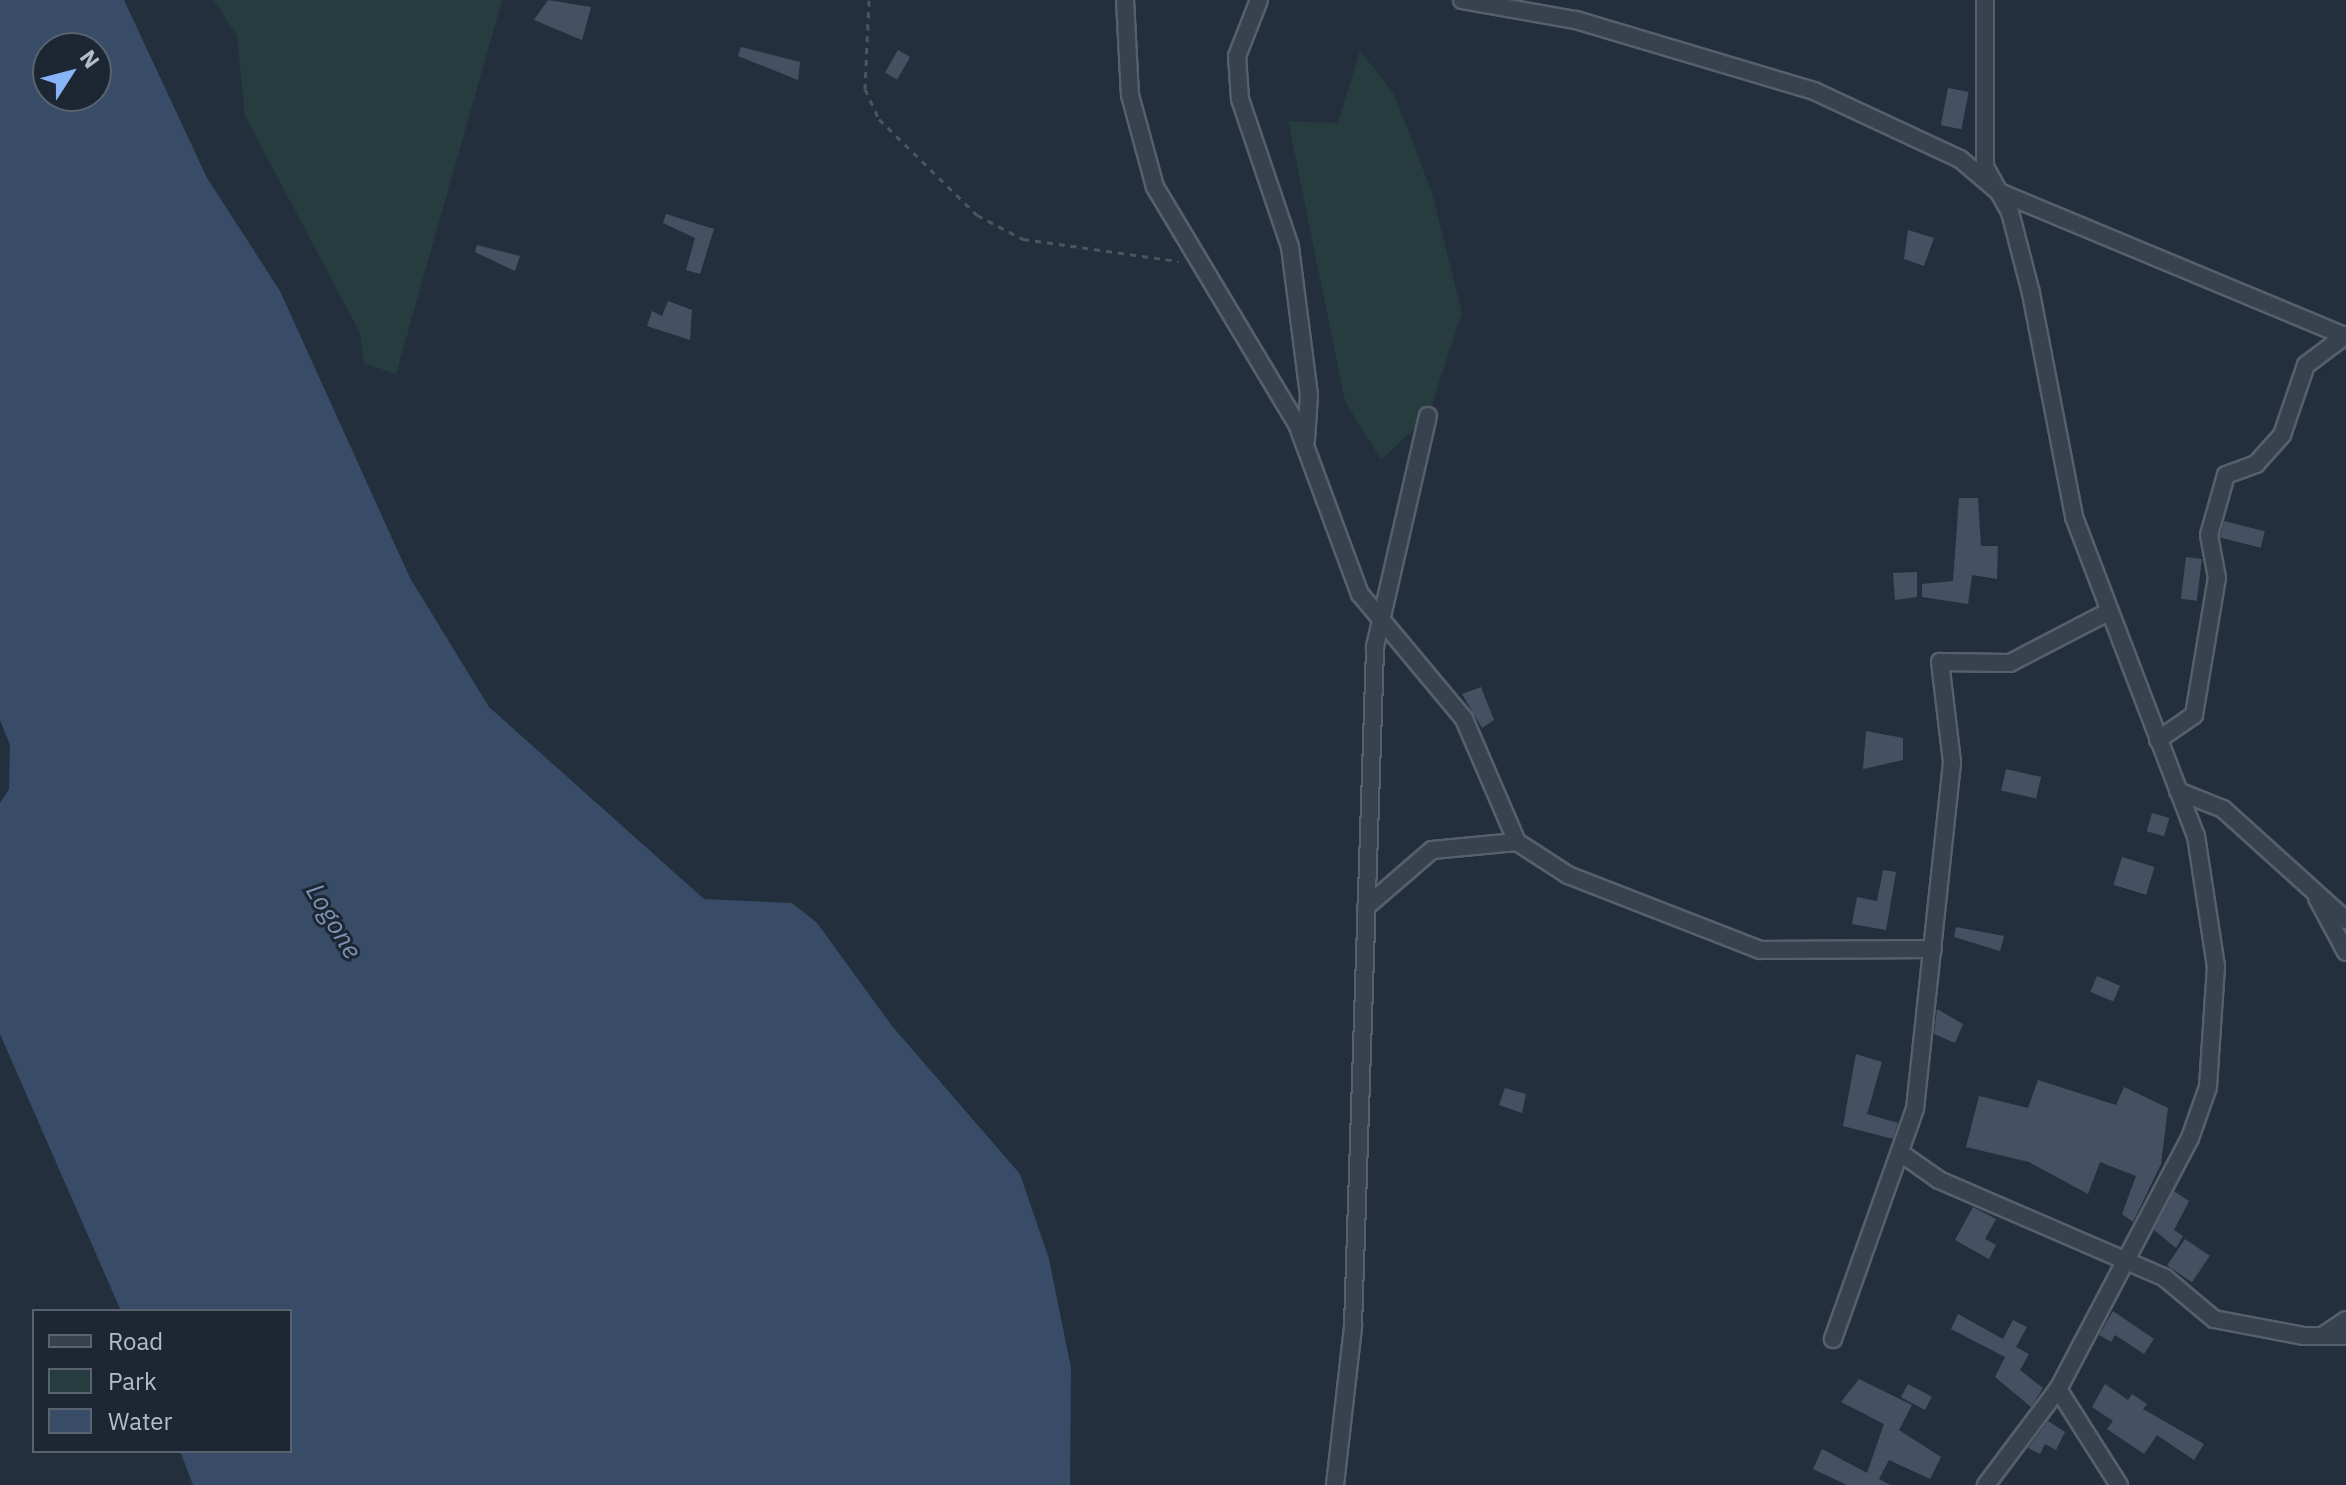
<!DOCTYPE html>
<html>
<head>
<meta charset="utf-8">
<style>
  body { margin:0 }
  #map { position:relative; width:2346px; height:1485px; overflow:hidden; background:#242f3e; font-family:"IBM Plex Sans",sans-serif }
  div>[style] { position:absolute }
  .green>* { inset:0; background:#263c3f }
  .water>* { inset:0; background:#394c67 }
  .building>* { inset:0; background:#455162; transform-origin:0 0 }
  .path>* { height:3px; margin-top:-1.5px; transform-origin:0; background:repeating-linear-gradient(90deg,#44595c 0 6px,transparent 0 12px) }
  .roads { filter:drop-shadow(2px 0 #565f6c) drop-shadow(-2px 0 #565f6c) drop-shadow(0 2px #565f6c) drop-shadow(0 -2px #565f6c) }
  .street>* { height:16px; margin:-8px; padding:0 8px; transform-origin:8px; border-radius:8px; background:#38414e }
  span { translate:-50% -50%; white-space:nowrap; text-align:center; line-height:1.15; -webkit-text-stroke:6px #1d2633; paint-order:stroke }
  .water-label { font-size:26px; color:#7c92b1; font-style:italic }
  .legend { position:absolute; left:32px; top:1309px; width:260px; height:144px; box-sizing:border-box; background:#1d2633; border:2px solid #59626f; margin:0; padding:10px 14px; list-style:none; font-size:24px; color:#b4bcc9 }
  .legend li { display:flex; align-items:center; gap:16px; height:40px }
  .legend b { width:40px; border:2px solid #59626f }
  .north { position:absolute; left:32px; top:32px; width:80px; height:80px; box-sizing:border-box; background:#1d2633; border:2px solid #59626f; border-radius:50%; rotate:54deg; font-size:22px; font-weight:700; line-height:32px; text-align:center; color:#b4bcc9 }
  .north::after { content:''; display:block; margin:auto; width:28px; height:36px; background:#8ab4f8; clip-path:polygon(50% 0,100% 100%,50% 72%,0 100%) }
</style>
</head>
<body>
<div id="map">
  <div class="green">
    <div style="clip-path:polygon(213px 0,502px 0,396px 374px,364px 363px,360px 333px,245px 116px,237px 35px)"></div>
    <div style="clip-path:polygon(1360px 51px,1394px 94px,1431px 190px,1462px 313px,1428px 416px,1381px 460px,1345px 401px,1288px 121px,1338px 123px)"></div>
  </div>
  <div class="water">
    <div style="clip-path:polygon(evenodd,0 0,124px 0,207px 178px,280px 291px,410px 578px,489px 707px,704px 899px,792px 903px,817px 923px,892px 1026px,1020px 1174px,1049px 1259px,1071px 1368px,1070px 1485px,193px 1485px,180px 1451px,290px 1451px,290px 1311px,121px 1311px,0 1034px,0 803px,9px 789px,10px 745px,0 720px,0 0,48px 48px,96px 48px,96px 96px,48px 96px,48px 48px)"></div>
  </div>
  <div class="building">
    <div style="clip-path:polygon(548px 0,591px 7px,582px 40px,534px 20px)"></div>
    <div style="clip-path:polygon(741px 47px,800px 62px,798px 80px,738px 56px)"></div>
    <div style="left:898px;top:50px;width:14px;height:26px;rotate:30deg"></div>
    <div style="left:1948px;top:88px;width:21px;height:38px;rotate:11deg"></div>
    <div style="clip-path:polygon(666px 214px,714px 229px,700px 274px,686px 270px,695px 238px,663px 223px)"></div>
    <div style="clip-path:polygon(1908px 230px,1934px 238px,1924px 266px,1904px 259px)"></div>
    <div style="clip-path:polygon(477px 245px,520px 256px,515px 271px,475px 252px)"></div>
    <div style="clip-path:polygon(668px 301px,692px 310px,690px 340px,647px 326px,652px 311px,662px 316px)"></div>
    <div style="clip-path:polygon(1959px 498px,1978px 498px,1981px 546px,1998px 546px,1997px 579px,1972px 575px,1968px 604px,1922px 597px,1922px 584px,1953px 581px)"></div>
    <div style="left:2224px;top:521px;width:42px;height:17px;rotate:14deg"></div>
    <div style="left:2186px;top:557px;width:16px;height:42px;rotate:7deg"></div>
    <div style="clip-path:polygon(1917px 572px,1917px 597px,1895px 600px,1893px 573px)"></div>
    <div style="clip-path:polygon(1481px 687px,1494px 720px,1482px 728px,1462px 694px)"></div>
    <div style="clip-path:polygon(1866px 731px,1903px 738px,1903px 760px,1863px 769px)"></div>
    <div style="left:2006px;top:769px;width:36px;height:22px;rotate:13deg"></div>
    <div style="left:2152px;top:813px;width:18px;height:19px;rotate:16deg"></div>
    <div style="left:2122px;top:857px;width:34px;height:29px;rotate:17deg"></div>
    <div style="clip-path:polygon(1883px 870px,1896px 872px,1886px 930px,1852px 924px,1857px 897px,1877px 901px)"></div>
    <div style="clip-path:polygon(1956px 927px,2004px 936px,2000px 951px,1954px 937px)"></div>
    <div style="left:2097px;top:976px;width:25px;height:17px;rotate:23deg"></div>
    <div style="clip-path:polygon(1937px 1009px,1963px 1024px,1955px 1043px,1934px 1034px)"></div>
    <div style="clip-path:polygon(1856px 1054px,1882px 1062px,1867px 1114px,1898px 1123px,1893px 1139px,1843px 1126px)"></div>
    <div style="clip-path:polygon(2038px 1080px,2116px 1105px,2124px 1087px,2168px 1108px,2161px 1164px,2133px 1222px,2122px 1214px,2136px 1176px,2100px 1162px,2088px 1194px,2029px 1162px,1966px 1147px,1979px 1096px,2028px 1108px)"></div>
    <div style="clip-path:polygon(1505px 1088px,1526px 1094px,1522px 1113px,1499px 1105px)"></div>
    <div style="clip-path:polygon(2174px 1191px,2189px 1201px,2174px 1230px,2183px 1236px,2176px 1248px,2154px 1230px)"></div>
    <div style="clip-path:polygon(1973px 1207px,1996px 1219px,1985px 1239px,1996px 1245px,1989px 1259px,1955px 1240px)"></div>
    <div style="left:2185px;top:1239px;width:30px;height:32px;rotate:34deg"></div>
    <div style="clip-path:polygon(2113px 1311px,2154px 1339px,2144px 1354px,2115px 1335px,2111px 1342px,2099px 1335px)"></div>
    <div style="clip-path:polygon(1958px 1314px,2003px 1339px,2013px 1320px,2027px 1327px,2016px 1347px,2029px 1354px,2020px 1370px,2043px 1388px,2031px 1407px,1995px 1377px,2005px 1357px,1951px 1329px)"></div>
    <div style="clip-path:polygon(1859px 1379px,1912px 1405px,1899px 1430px,1941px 1457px,1930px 1479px,1889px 1460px,1879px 1479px,1890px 1485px,1847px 1485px,1813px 1469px,1822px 1449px,1867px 1473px,1884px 1424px,1841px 1402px)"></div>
    <div style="left:1908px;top:1384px;width:27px;height:15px;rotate:28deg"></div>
    <div style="clip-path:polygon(2105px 1384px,2128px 1400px,2132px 1394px,2147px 1404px,2143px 1409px,2204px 1444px,2194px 1460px,2157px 1435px,2144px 1454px,2107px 1429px,2113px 1421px,2092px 1407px)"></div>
    <div style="clip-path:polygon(2048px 1421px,2065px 1432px,2056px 1450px,2045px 1444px,2040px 1454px,2028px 1448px)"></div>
  </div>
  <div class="path">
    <div style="left:869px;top:0;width:89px;rotate:92.6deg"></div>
    <div style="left:865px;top:89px;width:33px;rotate:65deg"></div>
    <div style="left:879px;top:119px;width:137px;rotate:44.4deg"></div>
    <div style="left:977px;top:215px;width:52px;rotate:27.6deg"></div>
    <div style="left:1023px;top:239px;width:157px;rotate:8.1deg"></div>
  </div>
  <div class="roads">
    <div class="street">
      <div style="left:1125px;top:0;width:95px;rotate:87deg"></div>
      <div style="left:1130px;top:95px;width:95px;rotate:74.8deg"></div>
      <div style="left:1155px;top:187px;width:276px;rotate:59.1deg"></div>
      <div style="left:1297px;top:424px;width:181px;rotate:69.7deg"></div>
      <div style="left:1360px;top:594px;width:163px;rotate:50.2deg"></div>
      <div style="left:1464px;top:719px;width:134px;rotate:66.7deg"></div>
      <div style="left:1517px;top:842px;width:61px;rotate:32.9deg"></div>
      <div style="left:1568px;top:875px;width:206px;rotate:21.3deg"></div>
      <div style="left:1760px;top:950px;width:173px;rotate:-0.3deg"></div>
      <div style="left:1259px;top:0;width:60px;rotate:111.4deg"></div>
      <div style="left:1237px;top:56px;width:43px;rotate:86deg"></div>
      <div style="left:1240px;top:99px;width:156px;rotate:71.3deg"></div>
      <div style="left:1290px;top:247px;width:149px;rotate:82.7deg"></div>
      <div style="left:1309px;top:395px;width:45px;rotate:93.8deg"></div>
      <div style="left:1462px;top:0;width:116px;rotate:10deg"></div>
      <div style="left:1576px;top:20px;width:248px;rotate:16.6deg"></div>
      <div style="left:1814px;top:91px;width:161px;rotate:25deg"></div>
      <div style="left:1960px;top:159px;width:51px;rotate:40.2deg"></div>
      <div style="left:1999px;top:192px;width:372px;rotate:22.6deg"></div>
      <div style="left:1985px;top:0;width:167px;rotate:90deg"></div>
      <div style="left:1985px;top:167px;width:51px;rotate:60.9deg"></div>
      <div style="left:2010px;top:212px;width:84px;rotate:75.5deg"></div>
      <div style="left:2031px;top:293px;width:228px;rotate:79.1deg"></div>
      <div style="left:2074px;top:517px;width:342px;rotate:69.1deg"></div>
      <div style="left:2196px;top:836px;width:132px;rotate:81.3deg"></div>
      <div style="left:2216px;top:966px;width:121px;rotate:93.8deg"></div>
      <div style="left:2208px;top:1087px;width:54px;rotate:109.4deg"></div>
      <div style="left:2190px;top:1138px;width:284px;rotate:117.7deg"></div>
      <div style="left:2058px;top:1389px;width:114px;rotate:57.6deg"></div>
      <div style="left:2158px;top:740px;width:44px;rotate:-34.8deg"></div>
      <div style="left:2194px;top:715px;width:139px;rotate:-80.5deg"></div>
      <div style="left:2217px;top:578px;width:44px;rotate:-100.5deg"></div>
      <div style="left:2209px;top:535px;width:62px;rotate:-74.2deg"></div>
      <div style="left:2226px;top:475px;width:32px;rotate:-20deg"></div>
      <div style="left:2256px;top:464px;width:39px;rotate:-48deg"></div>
      <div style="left:2282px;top:435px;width:74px;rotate:-71.1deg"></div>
      <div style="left:2306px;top:365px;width:50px;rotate:-36.9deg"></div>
      <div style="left:2178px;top:791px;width:48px;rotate:21.8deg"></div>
      <div style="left:2223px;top:809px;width:166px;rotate:42.1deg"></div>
      <div style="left:2317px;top:898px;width:61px;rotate:61.8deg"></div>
      <div style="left:1366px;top:907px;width:87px;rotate:-40.8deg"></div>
      <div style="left:1432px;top:850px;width:85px;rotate:-5.4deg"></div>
      <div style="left:1902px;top:1154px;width:45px;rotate:35.1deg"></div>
      <div style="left:1939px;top:1180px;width:246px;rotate:23.4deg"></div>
      <div style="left:2165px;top:1278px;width:64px;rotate:39.9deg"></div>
      <div style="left:2214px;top:1319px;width:92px;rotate:10.7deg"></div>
      <div style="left:2304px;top:1336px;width:42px"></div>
      <div style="left:2324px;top:1335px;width:27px;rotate:-34deg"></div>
      <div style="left:1833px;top:1339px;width:244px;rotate:-70.4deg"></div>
      <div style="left:1915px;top:1109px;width:349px;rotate:-83.9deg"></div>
      <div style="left:1952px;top:762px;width:101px;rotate:-96.8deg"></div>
      <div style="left:1940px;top:662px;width:70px;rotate:0.8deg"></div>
      <div style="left:2010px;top:663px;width:108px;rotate:-27.5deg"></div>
      <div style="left:1335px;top:1485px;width:160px;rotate:-83.5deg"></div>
      <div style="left:1353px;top:1326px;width:679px;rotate:-88.14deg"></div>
      <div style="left:1375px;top:647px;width:237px;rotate:-77.1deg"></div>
      <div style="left:1986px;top:1485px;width:120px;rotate:-53.1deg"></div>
    </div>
  </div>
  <div class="water-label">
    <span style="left:334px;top:921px;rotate:59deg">Logone</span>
  </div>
  <ul class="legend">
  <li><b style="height:10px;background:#38414e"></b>Road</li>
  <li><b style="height:22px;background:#263c3f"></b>Park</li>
  <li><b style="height:22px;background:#394c67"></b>Water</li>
  </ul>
  <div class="north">N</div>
</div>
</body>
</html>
